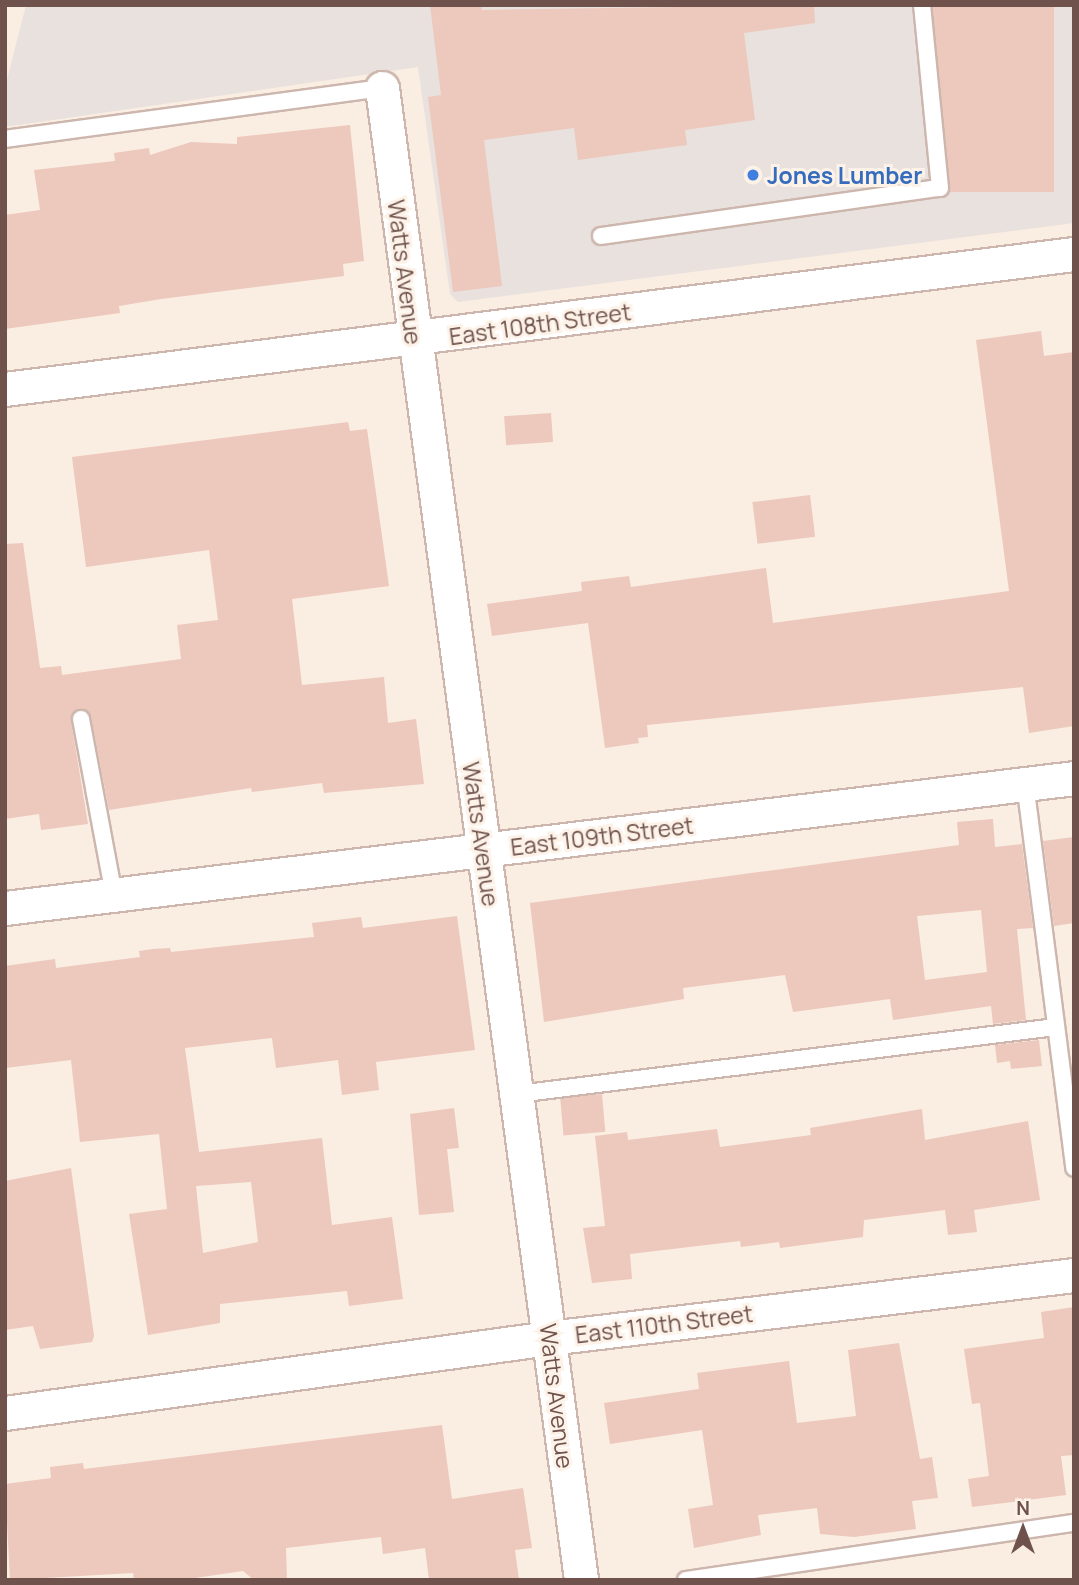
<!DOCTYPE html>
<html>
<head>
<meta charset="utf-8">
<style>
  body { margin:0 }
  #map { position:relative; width:1079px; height:1585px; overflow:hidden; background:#faede2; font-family:Manrope,sans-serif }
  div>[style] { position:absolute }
  .industrial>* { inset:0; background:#e9e1dd }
  .building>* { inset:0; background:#edc8bc; transform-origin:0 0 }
  .roads { filter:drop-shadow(2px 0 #ccb6ad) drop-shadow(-2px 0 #ccb6ad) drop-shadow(0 2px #ccb6ad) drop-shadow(0 -2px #ccb6ad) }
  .lane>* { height:16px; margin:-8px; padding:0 8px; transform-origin:8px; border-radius:8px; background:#fff }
  .street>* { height:33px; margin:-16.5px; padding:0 16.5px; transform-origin:16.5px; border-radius:16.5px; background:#fff }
  .dots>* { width:19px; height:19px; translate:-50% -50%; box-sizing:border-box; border:4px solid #fdf2e8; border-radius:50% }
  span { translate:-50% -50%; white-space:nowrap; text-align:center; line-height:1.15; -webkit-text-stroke:6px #fdf2e8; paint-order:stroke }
  .shop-label { font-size:23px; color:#366cbe; font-weight:700 }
  .left { translate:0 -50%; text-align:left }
  .street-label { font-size:23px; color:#6f524b }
  .frame { position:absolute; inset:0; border:7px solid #6f524b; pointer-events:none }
  .north { position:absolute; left:988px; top:1494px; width:70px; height:70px; -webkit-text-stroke:5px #fdf2e8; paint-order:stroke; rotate:0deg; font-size:19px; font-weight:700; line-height:28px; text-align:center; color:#6f524b }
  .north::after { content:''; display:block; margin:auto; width:24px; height:32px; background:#6f524b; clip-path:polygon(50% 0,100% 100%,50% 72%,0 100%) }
</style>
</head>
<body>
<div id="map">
  <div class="industrial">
    <div style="clip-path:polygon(26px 5px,1074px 5px,1074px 223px,458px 302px,450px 294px,418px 67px,5px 127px,5px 88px)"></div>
  </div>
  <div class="building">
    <div style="clip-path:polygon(430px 5px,481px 5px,482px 10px,814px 5px,815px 23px,744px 33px,755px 120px,685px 130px,687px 145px,578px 160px,574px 128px,484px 140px,502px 286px,453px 292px,428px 97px,441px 95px)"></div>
    <div style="left:933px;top:5px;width:121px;height:187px"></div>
    <div style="clip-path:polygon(350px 125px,364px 261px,343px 264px,344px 276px,161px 299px,119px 306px,120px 313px,5px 329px,5px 215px,40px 210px,34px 170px,115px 161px,114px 153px,149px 148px,150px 155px,191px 142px,237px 144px,237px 137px)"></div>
    <div style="clip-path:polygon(1041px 331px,1044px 356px,1074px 352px,1074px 726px,1029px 733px,1023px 687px,647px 725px,648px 737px,638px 738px,639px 743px,605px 748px,588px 623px,492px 636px,487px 604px,582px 591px,581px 582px,629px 576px,631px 587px,766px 568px,773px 623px,1009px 591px,976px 340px)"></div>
    <div style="left:551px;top:413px;width:29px;height:47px;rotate:86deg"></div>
    <div style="clip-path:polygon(348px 422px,350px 431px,367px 429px,389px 586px,292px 599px,302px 685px,384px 677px,388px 723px,416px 719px,424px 784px,324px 793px,322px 783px,252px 792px,251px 788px,109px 810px,91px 717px,80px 709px,71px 721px,88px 824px,41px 830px,39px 814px,5px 819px,5px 544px,23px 543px,40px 668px,61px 666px,62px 675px,181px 659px,177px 625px,218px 620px,209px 550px,86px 567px,72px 457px)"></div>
    <div style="left:810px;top:495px;width:42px;height:58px;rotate:83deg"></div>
    <div style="clip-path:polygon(evenodd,993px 819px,995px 847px,1022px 844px,1033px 928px,1017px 929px,1026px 1020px,993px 1024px,991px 1006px,893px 1020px,890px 999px,793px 1012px,785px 975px,683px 988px,684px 999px,544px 1022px,530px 903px,959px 845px,957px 822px,993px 819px,981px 910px,987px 972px,925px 980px,917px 916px,981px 910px)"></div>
    <div style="clip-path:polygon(1074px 837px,1074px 923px,1054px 926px,1043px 841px)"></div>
    <div style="clip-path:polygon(evenodd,457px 916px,475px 1050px,376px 1062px,379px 1090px,342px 1095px,338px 1060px,276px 1068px,272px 1038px,185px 1048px,199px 1152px,322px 1138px,332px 1225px,392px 1217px,403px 1299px,349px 1306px,347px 1291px,220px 1304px,220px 1323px,148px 1335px,129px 1214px,167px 1209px,159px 1134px,80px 1142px,71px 1060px,5px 1068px,5px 966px,55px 959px,56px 968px,140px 957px,139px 951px,153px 949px,170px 948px,171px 952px,314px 937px,312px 923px,361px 917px,363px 928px,457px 916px,251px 1182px,258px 1242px,203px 1253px,196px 1186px,251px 1182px)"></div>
    <div style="clip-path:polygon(1039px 1040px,1042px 1066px,1011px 1069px,1010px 1061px,997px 1063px,995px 1045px)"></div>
    <div style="left:602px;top:1094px;width:38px;height:42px;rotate:85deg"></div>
    <div style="clip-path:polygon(454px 1108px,459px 1148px,447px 1149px,454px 1212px,419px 1215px,410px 1114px)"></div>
    <div style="clip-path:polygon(922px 1109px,925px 1140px,1028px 1121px,1040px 1200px,974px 1210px,977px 1232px,948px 1235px,945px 1210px,864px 1220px,863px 1237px,780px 1248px,779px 1242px,741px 1247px,740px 1241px,630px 1254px,632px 1279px,592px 1283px,583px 1228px,605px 1226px,595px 1136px,627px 1132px,628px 1140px,717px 1129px,720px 1147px,811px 1135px,810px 1128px)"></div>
    <div style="clip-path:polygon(71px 1168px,94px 1336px,92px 1342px,40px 1349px,33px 1326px,5px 1330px,5px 1181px)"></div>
    <div style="clip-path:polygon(1074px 1307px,1074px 1455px,1061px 1456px,1066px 1495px,972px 1507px,968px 1479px,989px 1476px,980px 1403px,972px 1404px,964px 1349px,1044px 1338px,1041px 1312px)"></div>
    <div style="clip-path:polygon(899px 1343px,920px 1459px,932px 1457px,938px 1498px,912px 1501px,916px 1529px,854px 1537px,820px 1534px,817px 1508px,758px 1515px,761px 1535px,694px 1548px,688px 1509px,713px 1505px,702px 1430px,610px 1444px,604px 1403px,699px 1389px,697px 1373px,789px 1361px,797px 1423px,856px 1416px,848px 1350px)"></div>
    <div style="clip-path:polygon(442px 1425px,452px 1499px,523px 1488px,532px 1548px,515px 1550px,519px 1580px,429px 1580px,425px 1548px,383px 1554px,381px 1537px,286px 1548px,287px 1580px,254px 1580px,243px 1571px,181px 1580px,134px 1580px,133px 1573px,10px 1580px,5px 1484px,51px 1478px,50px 1467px,83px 1463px,84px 1469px)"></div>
  </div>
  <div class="roads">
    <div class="lane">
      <div style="left:5px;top:139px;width:380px;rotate:-7.7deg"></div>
      <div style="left:601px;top:236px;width:342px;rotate:-8.1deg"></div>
      <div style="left:940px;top:188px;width:184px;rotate:-95.6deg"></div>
      <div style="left:81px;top:719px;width:179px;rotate:79.4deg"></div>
      <div style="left:1025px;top:783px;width:388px;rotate:82.7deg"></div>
      <div style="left:517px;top:1094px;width:543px;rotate:-7.09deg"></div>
      <div style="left:686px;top:1580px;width:392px;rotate:-8.4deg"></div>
    </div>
    <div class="street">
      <div style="left:382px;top:88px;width:1505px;rotate:82.4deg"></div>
      <div style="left:5px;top:389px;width:1077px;rotate:-7.2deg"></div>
      <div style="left:5px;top:908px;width:1077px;rotate:-6.93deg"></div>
      <div style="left:5px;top:1413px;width:549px;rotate:-7.85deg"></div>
      <div style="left:549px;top:1338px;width:529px;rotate:-6.84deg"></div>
    </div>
  </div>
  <div class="dots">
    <div style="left:753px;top:175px;background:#3f7fe0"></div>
  </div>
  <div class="shop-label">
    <span class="left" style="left:767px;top:175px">Jones Lumber</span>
  </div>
  <div class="street-label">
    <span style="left:405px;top:272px;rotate:83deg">Watts Avenue</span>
    <span style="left:540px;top:324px;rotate:-8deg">East 108th Street</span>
    <span style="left:481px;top:834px;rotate:82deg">Watts Avenue</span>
    <span style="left:602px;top:836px;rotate:-7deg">East 109th Street</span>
    <span style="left:664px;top:1324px;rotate:-7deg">East 110th Street</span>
    <span style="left:557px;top:1396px;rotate:83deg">Watts Avenue</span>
  </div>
  <div class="frame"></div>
  <div class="north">N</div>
</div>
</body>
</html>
